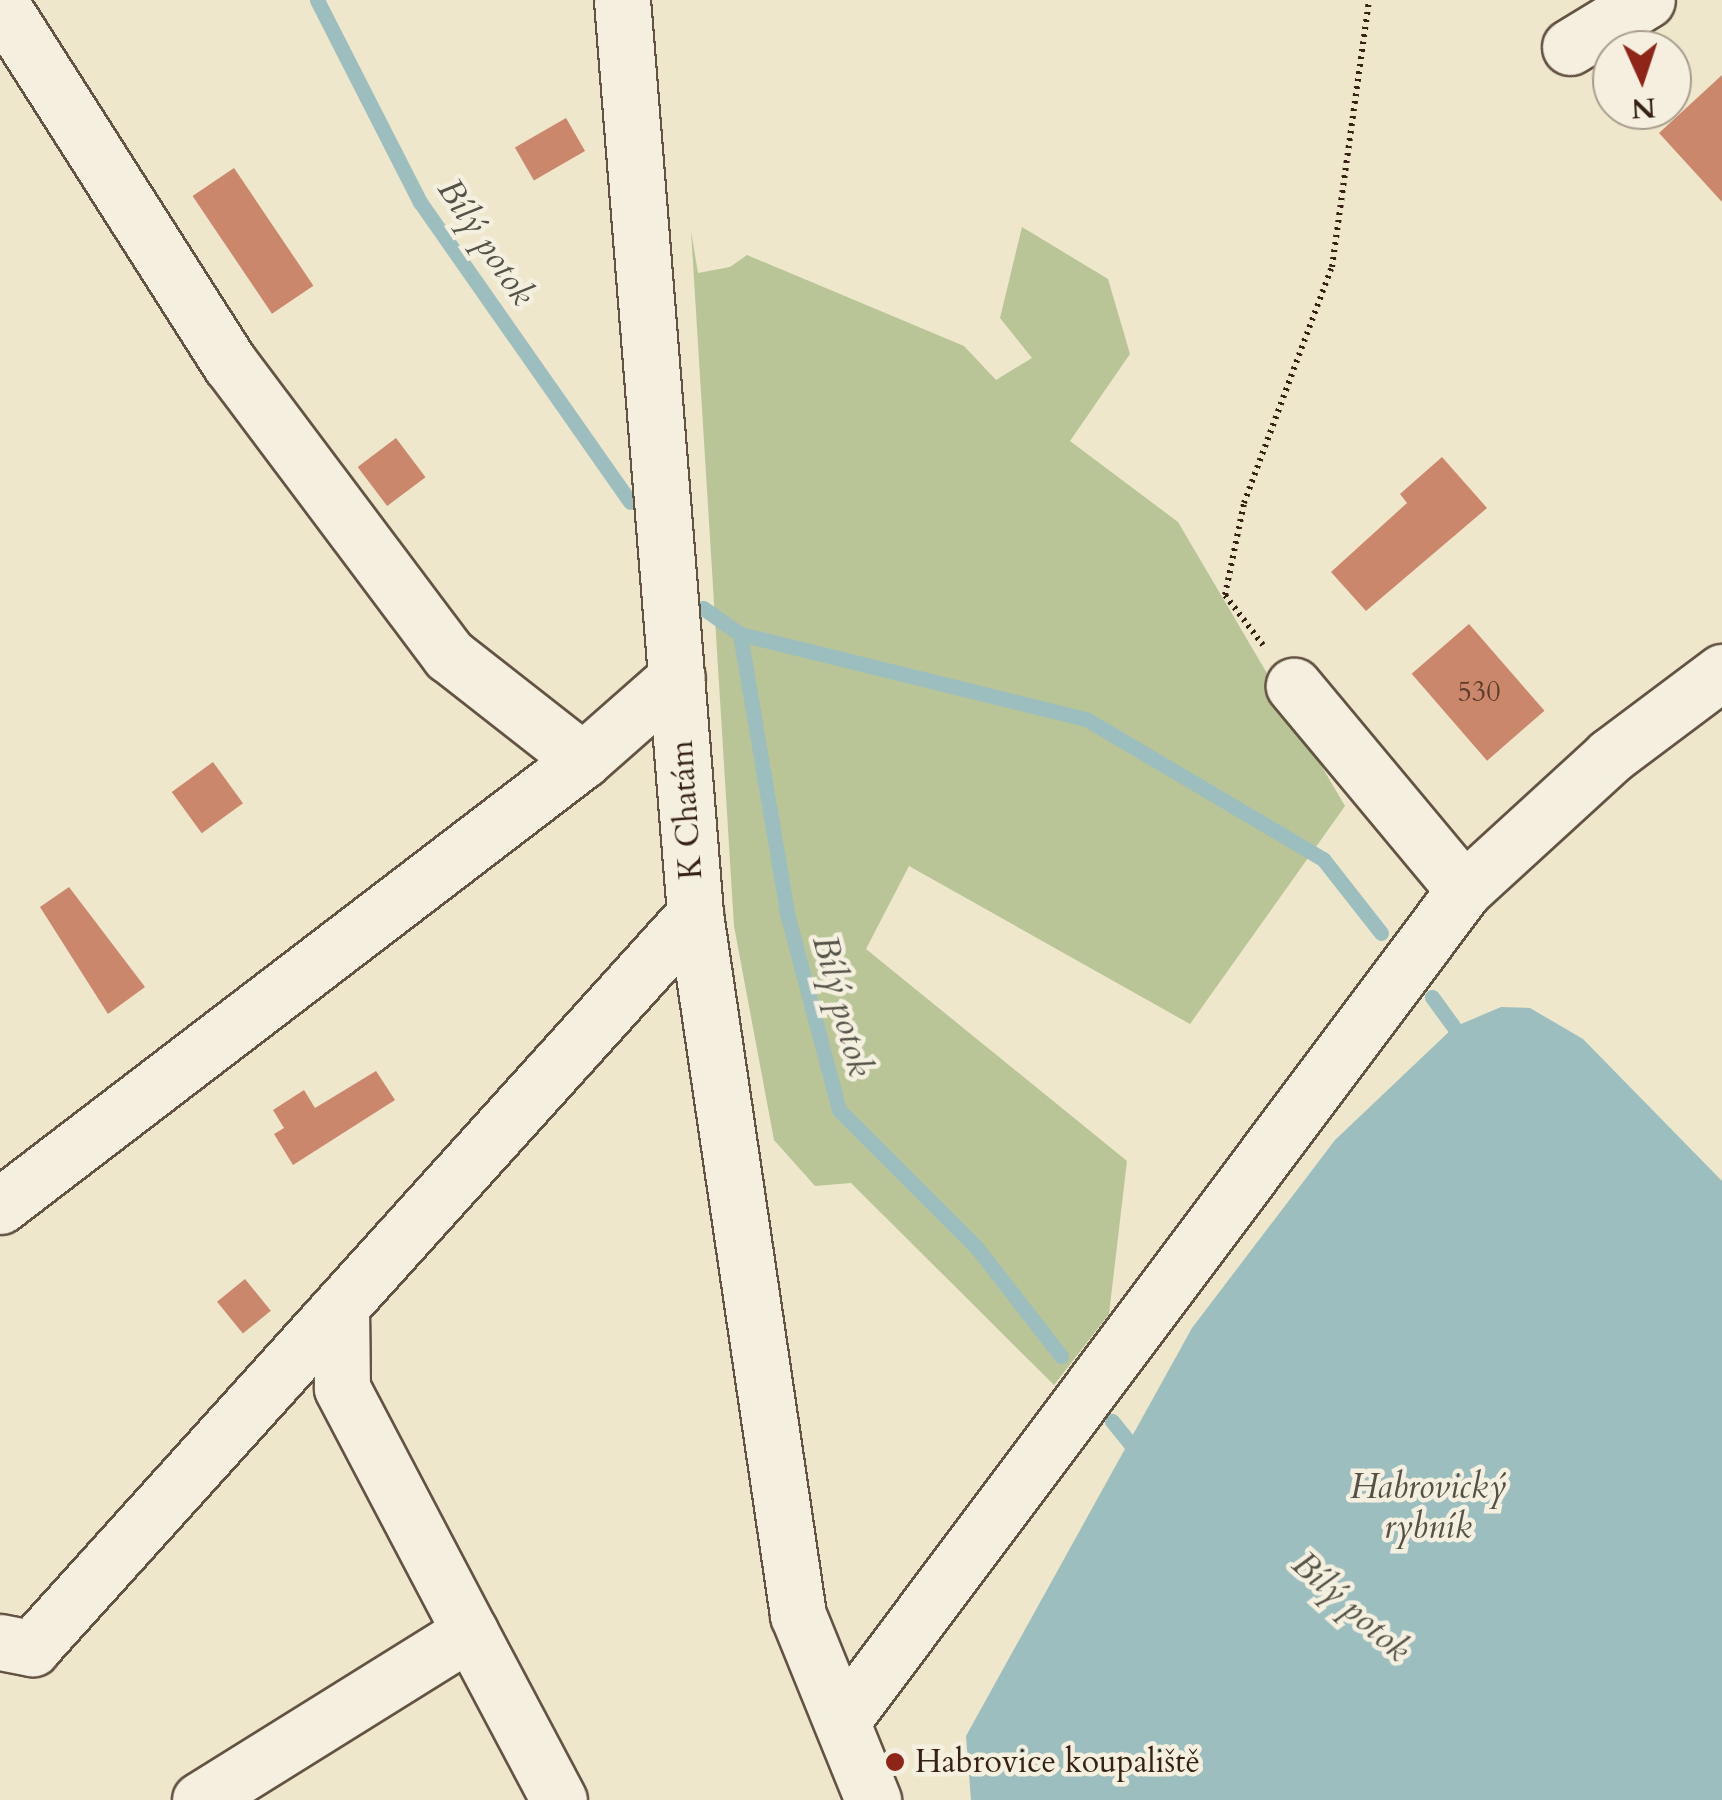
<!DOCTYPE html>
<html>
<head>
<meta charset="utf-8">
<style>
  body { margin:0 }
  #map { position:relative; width:1722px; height:1800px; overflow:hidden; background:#eee7cc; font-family:Cardo,serif }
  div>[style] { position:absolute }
  .green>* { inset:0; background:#b9c597 }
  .water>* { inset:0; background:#9cbebf }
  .stream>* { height:15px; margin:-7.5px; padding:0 7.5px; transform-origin:7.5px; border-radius:7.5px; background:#9cbebf }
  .building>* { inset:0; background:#ca876c; transform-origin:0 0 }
  .path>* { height:6px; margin-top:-3px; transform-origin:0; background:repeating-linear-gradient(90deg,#352214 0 2.5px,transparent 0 7.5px) }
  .roads { filter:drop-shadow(2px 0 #635342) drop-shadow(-2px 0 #635342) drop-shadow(0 2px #635342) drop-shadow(0 -2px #635342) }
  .minor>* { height:55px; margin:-27.5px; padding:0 27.5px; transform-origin:27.5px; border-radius:27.5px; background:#f4efde }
  .dots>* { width:28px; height:28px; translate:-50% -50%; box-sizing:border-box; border:5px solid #f4efde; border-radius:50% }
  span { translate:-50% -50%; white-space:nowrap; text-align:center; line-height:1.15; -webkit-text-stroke:9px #f4efde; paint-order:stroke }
  .number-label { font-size:28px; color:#5a3b2a }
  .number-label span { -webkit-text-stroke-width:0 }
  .street-label { font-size:32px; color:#352214 }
  .poi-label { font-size:32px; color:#352214 }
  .left { translate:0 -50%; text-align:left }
  .water-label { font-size:35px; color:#545147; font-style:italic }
  .north { position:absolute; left:1592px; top:30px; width:100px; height:100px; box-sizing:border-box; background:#f4efde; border:2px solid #a89d8d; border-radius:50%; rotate:177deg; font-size:28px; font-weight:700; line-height:40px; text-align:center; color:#352214 }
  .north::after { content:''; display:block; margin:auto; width:35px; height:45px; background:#8f2418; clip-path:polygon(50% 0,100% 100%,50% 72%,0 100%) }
</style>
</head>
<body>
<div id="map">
  <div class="green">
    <div style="clip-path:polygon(1022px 227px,1108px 279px,1130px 354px,1070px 441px,1178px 522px,1345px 806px,1190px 1024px,909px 866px,866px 949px,1127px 1161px,1109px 1314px,1054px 1385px,851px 1183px,815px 1186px,774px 1140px,734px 926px,691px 231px,698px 273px,730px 267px,747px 255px,964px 346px,996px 380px,1032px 358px,1000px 318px)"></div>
  </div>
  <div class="water">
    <div style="clip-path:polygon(1501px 1007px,1530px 1008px,1583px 1039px,1722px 1181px,1722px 1800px,971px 1800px,966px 1736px,1192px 1328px,1335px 1140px,1454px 1027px)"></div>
  </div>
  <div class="stream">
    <div style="left:317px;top:0;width:227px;rotate:63deg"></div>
    <div style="left:420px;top:202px;width:366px;rotate:55deg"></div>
    <div style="left:703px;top:608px;width:45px;rotate:35.1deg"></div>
    <div style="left:740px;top:634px;width:287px;rotate:80.4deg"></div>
    <div style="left:788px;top:917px;width:200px;rotate:75.2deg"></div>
    <div style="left:839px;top:1110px;width:195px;rotate:45deg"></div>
    <div style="left:977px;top:1248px;width:137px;rotate:52.1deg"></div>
    <div style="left:740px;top:634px;width:356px;rotate:13.8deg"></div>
    <div style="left:1086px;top:719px;width:275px;rotate:30.6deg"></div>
    <div style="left:1323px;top:859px;width:94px;rotate:51.9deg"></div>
    <div style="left:1432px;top:997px;width:37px;rotate:54deg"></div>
    <div style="left:1112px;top:1421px;width:46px;rotate:51.1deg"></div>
  </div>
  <div class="building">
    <div style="clip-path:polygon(1722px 75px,1722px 202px,1659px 133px)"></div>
    <div style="left:566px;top:118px;width:38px;height:59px;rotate:60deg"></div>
    <div style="left:234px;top:168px;width:142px;height:50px;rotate:56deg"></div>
    <div style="left:396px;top:438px;width:49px;height:48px;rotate:53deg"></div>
    <div style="clip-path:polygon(1442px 457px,1487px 508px,1366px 611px,1331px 572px,1407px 503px,1400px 494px)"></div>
    <div style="left:1469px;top:624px;width:115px;height:76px;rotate:49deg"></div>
    <div style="left:213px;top:762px;width:51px;height:51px;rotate:54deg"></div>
    <div style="clip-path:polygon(69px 887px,145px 987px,108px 1014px,40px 907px)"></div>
    <div style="clip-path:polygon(376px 1071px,395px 1100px,293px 1165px,274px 1134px,284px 1128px,273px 1110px,304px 1090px,315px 1108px)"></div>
    <div style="left:245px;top:1279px;width:41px;height:36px;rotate:51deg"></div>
  </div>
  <div class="path">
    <div style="left:1263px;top:645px;width:63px;rotate:-127.2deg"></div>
    <div style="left:1225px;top:595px;width:94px;rotate:-78.3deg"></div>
    <div style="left:1244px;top:503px;width:252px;rotate:-69.6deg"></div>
    <div style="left:1332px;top:267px;width:270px;rotate:-82.1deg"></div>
  </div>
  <div class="roads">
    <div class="minor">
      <div style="left:622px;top:0;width:917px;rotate:85.43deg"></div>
      <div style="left:695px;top:914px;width:709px;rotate:81.64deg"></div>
      <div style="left:798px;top:1615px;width:200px;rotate:67.9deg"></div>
      <div style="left:0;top:3px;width:429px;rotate:57.5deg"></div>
      <div style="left:231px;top:365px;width:363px;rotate:53.1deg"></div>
      <div style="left:449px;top:655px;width:170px;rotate:38.1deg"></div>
      <div style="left:1570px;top:47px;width:90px;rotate:-31.4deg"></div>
      <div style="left:1464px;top:890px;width:198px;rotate:-42.5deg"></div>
      <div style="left:1610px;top:756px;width:140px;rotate:-36.9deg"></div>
      <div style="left:0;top:1206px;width:734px;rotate:-37.42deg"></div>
      <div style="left:583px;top:760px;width:125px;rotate:-41.4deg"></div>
      <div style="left:470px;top:1632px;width:190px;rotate:62.1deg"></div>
      <div style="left:0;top:1642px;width:33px;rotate:11deg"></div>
      <div style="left:32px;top:1648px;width:989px;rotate:-47.91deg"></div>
      <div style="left:844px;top:1718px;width:1034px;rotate:-53.17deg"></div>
      <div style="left:1464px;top:890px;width:266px;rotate:-129.8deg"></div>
      <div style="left:200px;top:1800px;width:318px;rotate:-31.9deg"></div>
      <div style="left:470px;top:1632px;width:276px;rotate:-117.7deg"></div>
      <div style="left:342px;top:1388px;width:81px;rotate:-90.7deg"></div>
    </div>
  </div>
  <div class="dots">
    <div style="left:895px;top:1762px;background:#8f2418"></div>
  </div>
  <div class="number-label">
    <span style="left:1479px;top:692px">530</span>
  </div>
  <div class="street-label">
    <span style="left:687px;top:810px;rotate:-94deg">K Chatám</span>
  </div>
  <div class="poi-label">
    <span class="left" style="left:915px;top:1762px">Habrovice koupaliště</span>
  </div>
  <div class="water-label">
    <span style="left:486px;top:242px;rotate:56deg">Bílý potok</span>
    <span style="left:842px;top:1006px;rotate:75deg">Bílý potok</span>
    <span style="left:1428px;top:1507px">Habrovický<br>rybník</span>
    <span style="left:1351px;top:1607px;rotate:42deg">Bílý potok</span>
  </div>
  <div class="north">N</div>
</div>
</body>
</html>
